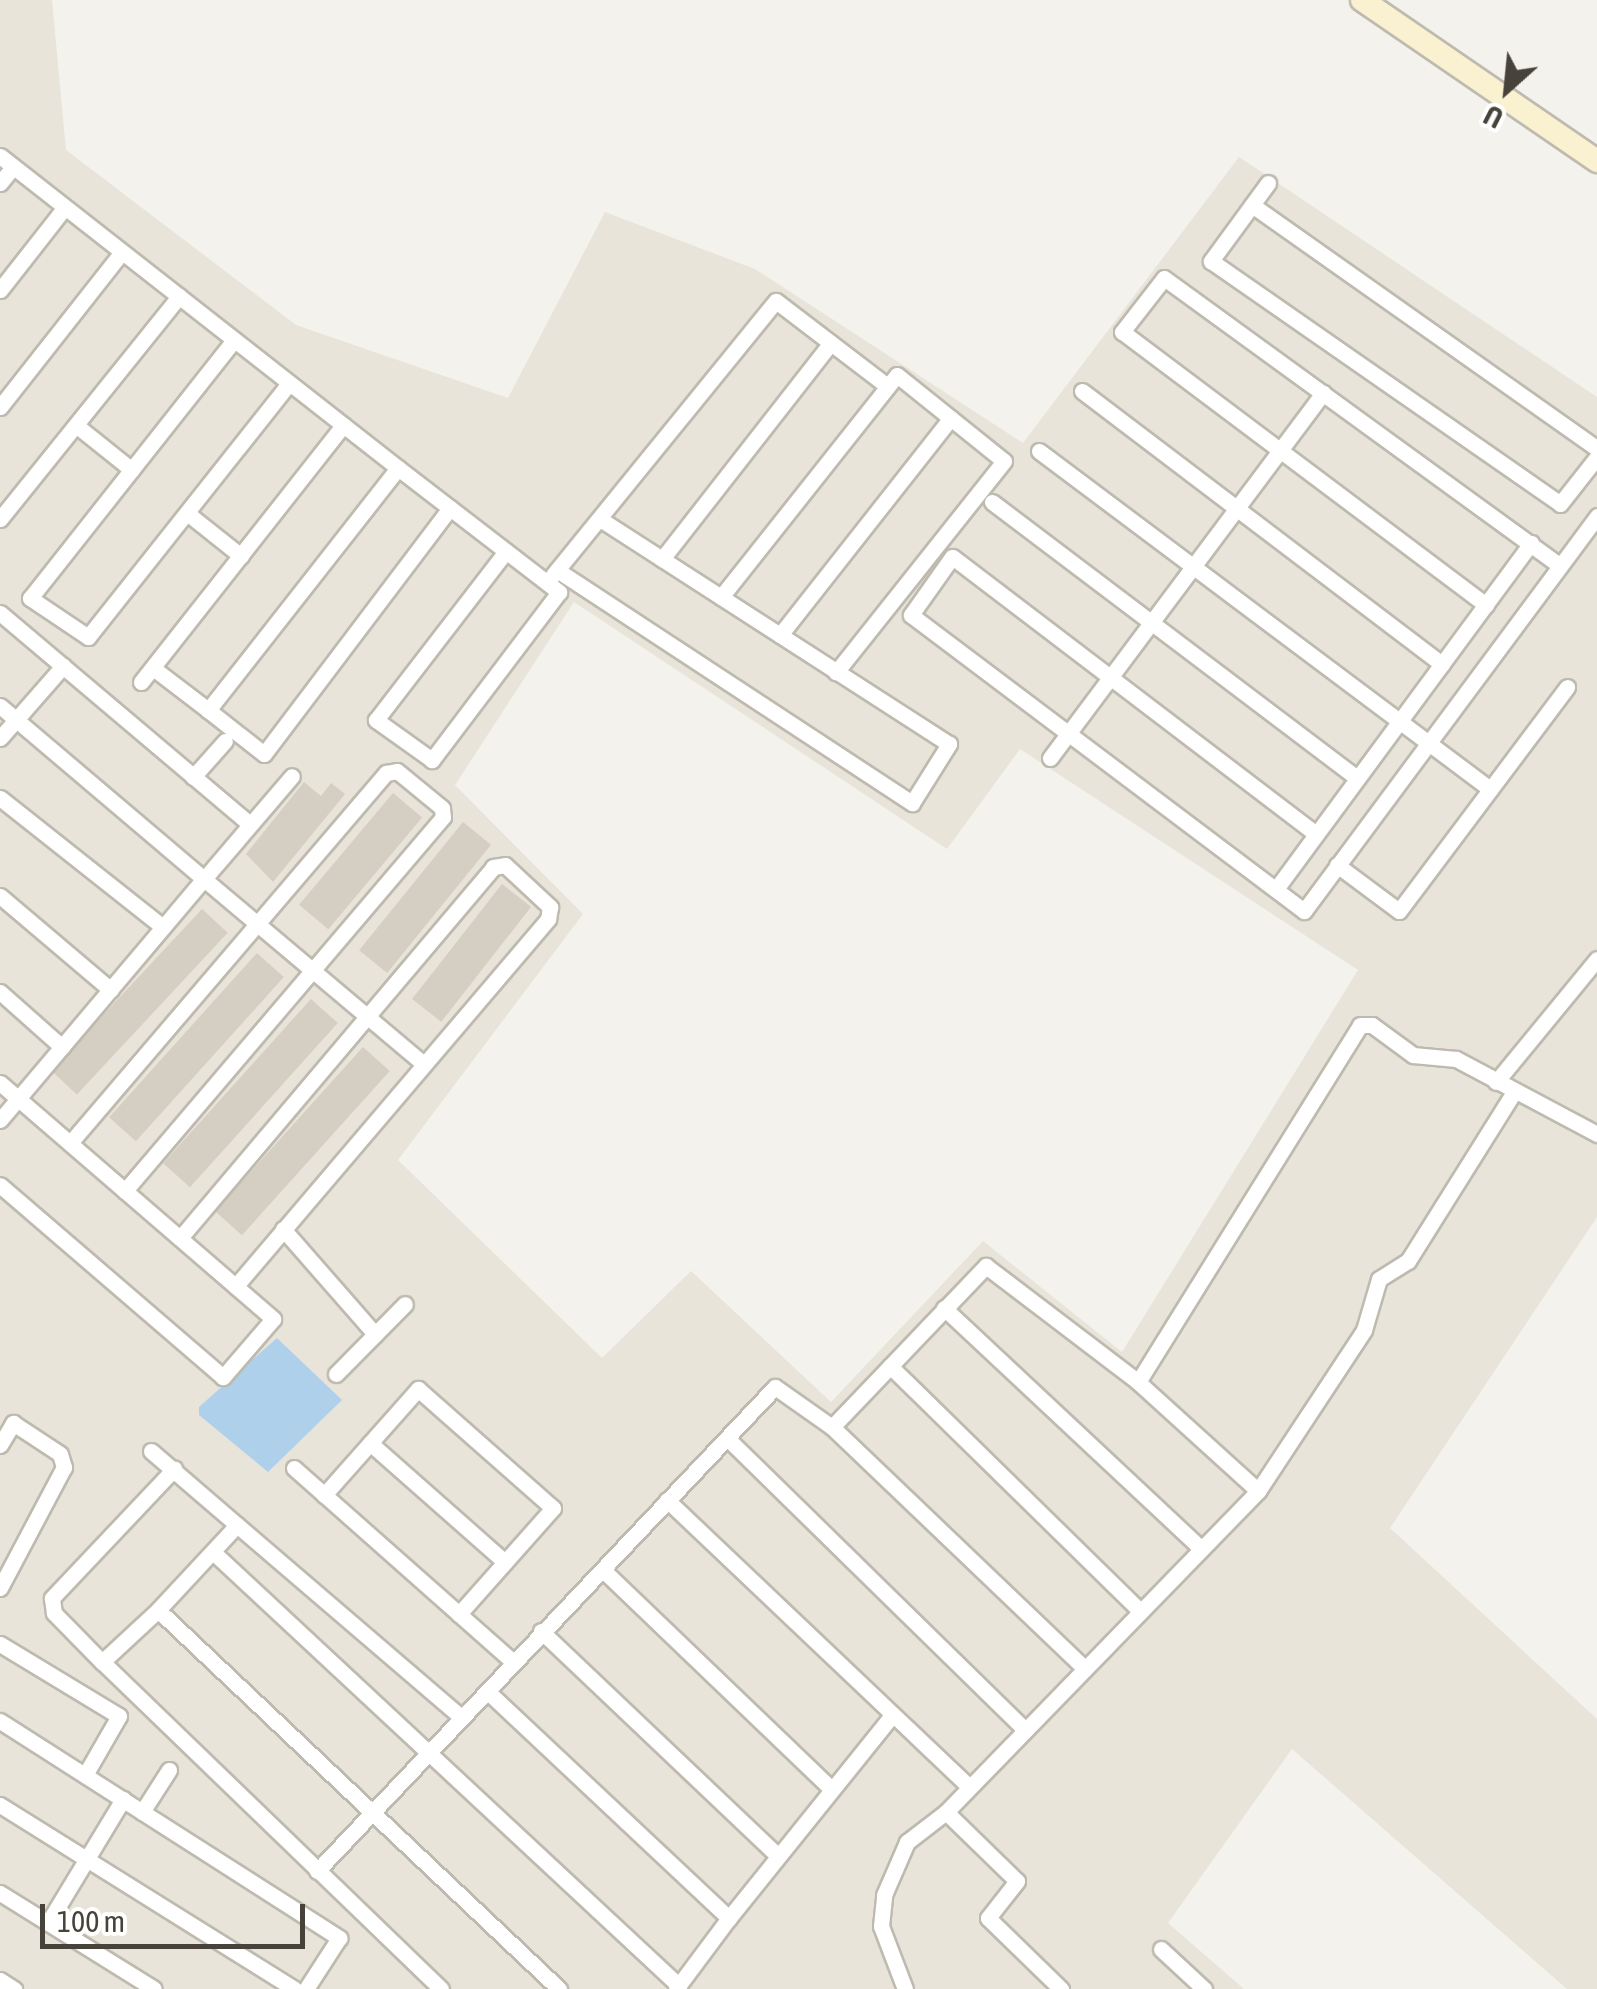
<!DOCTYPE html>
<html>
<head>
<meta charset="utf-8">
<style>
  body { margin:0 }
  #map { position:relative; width:1597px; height:1989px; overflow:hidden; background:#f4f2ec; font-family:"Asap Condensed",sans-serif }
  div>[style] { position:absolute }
  .residential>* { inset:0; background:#e8e4da }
  .water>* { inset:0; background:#afd0ea }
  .building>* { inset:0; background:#d5cec2; transform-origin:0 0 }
  .roads { filter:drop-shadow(2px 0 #bfbaaf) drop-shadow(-2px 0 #bfbaaf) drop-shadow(0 2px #bfbaaf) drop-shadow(0 -2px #bfbaaf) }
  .minor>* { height:15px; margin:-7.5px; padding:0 7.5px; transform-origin:7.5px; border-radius:7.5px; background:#fff }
  .secondary>* { height:22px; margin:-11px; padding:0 11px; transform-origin:11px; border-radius:11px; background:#f9f1d0 }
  span { translate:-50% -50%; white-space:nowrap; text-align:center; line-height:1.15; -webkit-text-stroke:9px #fff; paint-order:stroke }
  .north { position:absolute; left:1457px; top:40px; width:100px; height:100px; -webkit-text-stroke:8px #fff; paint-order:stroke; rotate:207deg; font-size:28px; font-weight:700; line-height:40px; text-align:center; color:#48433a }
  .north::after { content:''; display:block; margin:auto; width:35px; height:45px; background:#48433a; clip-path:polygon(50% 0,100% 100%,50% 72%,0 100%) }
  .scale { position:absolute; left:40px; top:1904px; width:265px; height:45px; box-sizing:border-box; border:5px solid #48433a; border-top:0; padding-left:12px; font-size:30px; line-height:35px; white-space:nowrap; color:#48433a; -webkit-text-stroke:8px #fff; paint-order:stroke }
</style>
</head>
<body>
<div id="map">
  <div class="residential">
    <div style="clip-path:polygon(evenodd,0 0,52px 0,66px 150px,296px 325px,508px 398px,605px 212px,755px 269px,1023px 443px,1239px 157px,1597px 397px,1597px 1217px,1390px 1528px,1597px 1719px,1597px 1989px,1567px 1989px,1292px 1749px,1168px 1923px,1244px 1989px,0 1989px,0 0,574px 602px,947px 849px,1020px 749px,1358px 970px,1122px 1352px,983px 1241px,831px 1402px,691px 1271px,602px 1358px,398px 1160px,583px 914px,455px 785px,574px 602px)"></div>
  </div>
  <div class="water">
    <div style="clip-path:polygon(277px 1338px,342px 1400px,268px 1472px,199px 1415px,199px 1407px)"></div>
  </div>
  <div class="building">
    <div style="clip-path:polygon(304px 782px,321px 796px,331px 783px,345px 794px,273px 882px,246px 854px)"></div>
    <div style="left:393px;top:793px;width:38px;height:146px;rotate:40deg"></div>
    <div style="left:463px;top:822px;width:36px;height:165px;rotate:39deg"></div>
    <div style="left:502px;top:884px;width:37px;height:146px;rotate:38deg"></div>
    <div style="left:202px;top:909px;width:35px;height:221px;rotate:43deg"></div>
    <div style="left:257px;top:953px;width:36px;height:221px;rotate:42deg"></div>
    <div style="left:311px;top:999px;width:36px;height:221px;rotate:42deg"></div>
    <div style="left:363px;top:1047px;width:36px;height:221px;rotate:42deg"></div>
  </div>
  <div class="roads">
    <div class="minor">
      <div style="left:0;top:156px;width:506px;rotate:38.09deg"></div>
      <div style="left:398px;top:468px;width:308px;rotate:128.1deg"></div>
      <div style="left:208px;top:710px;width:69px;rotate:-142.6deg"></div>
      <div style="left:0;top:183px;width:21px;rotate:-51deg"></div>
      <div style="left:1268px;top:183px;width:97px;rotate:126.2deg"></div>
      <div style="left:1211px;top:261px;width:425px;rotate:34.8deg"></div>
      <div style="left:1560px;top:504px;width:60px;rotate:-51.8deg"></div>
      <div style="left:1252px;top:205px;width:422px;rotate:35.2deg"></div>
      <div style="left:0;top:290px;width:105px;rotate:-51.9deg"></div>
      <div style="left:234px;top:340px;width:329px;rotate:128.3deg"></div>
      <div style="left:30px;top:598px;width:70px;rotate:33.9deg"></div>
      <div style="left:88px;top:637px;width:324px;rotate:-51.6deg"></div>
      <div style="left:1082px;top:391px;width:452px;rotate:37.2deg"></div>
      <div style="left:0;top:407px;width:197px;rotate:-51.8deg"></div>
      <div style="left:77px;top:426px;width:70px;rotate:38.7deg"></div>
      <div style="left:1039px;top:451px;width:564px;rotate:36.85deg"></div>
      <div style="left:398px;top:468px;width:66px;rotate:37.6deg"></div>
      <div style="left:450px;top:508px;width:138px;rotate:37.6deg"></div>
      <div style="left:559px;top:592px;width:211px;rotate:127.1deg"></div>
      <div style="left:432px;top:760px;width:69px;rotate:-144.5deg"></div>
      <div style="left:376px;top:720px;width:213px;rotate:-52.4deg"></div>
      <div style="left:992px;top:502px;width:458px;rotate:37.1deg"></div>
      <div style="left:187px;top:513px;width:69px;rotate:38.5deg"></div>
      <div style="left:0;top:519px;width:286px;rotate:-51.2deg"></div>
      <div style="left:662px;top:559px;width:274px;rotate:-52deg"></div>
      <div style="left:557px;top:570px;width:425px;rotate:33.3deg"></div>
      <div style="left:912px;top:803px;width:70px;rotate:-57.9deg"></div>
      <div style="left:949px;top:744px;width:412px;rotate:-147.2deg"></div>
      <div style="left:553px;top:575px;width:353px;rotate:-50.9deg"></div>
      <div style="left:776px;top:301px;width:140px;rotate:37.4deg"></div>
      <div style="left:721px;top:597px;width:283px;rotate:-51.6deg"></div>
      <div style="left:897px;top:375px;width:137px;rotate:38.8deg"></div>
      <div style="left:1004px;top:461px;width:270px;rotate:128.5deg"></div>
      <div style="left:1486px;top:605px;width:455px;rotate:-143.1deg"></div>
      <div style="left:1122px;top:332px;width:68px;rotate:-52.1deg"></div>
      <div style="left:1164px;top:278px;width:485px;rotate:36deg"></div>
      <div style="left:0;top:613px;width:327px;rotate:40.2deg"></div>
      <div style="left:780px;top:635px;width:276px;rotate:-51.8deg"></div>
      <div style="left:141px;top:682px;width:327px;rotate:-51.8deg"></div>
      <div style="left:0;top:706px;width:267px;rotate:40.3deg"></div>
      <div style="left:204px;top:879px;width:135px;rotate:-49.5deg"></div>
      <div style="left:208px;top:710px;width:71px;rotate:38.2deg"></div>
      <div style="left:264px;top:754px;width:308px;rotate:-52.9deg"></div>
      <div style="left:0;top:738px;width:96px;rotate:-48.8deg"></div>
      <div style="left:1050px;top:758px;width:456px;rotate:-53.2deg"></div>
      <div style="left:193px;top:777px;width:48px;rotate:-48.4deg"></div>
      <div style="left:0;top:798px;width:208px;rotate:38.4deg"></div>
      <div style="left:1316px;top:834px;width:457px;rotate:-142.7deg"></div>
      <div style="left:952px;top:557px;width:71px;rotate:125.3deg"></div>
      <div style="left:911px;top:615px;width:492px;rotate:37deg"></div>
      <div style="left:1304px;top:911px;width:492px;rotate:-53.4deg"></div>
      <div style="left:1337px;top:865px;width:77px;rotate:36.6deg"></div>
      <div style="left:1399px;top:911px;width:280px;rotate:-53.1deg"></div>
      <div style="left:1276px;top:889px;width:430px;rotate:-53.6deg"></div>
      <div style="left:0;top:896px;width:145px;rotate:40.3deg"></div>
      <div style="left:0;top:992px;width:83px;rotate:41.6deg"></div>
      <div style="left:1496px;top:1082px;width:159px;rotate:-50.6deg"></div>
      <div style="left:0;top:1083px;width:361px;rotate:40.8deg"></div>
      <div style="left:273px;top:1319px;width:77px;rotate:130.8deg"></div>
      <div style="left:223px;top:1377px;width:294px;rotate:-139.3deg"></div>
      <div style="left:0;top:1120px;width:316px;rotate:-49.8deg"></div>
      <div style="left:204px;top:879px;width:287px;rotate:40.1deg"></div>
      <div style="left:70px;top:1143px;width:487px;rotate:-49.5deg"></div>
      <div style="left:386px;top:773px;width:11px;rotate:-10deg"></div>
      <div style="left:397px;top:771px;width:58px;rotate:39.4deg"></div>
      <div style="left:442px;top:808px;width:9px;rotate:84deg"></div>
      <div style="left:443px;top:817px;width:491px;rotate:130.4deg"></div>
      <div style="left:283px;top:1229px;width:140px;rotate:48.8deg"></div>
      <div style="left:180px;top:1238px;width:485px;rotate:-49.8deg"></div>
      <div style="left:493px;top:867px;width:12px;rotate:-9deg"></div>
      <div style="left:505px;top:865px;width:62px;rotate:43deg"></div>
      <div style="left:550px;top:907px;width:12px;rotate:99deg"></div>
      <div style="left:548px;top:919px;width:482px;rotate:130.4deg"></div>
      <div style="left:944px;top:1308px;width:349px;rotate:43.1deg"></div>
      <div style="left:890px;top:1366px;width:346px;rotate:44.4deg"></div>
      <div style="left:336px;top:1374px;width:98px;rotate:-45.4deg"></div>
      <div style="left:1138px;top:1382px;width:420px;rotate:-58.1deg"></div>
      <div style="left:1360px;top:1025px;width:12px"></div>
      <div style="left:1372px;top:1025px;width:51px;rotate:36.2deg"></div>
      <div style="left:1413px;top:1055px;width:43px;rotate:5.3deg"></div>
      <div style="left:1456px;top:1059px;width:160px;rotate:28deg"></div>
      <div style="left:832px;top:1427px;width:223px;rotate:-46.3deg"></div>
      <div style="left:986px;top:1266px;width:191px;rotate:37.3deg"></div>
      <div style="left:1138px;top:1382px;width:162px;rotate:42.2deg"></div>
      <div style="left:727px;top:1438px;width:414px;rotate:44.4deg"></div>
      <div style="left:370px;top:1443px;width:180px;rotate:41.4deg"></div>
      <div style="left:0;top:1445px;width:26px;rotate:-59deg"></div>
      <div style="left:13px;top:1423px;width:56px;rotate:33.4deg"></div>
      <div style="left:60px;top:1454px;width:14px;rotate:73deg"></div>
      <div style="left:64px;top:1467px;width:137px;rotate:117.9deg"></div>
      <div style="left:151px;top:1451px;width:113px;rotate:40.7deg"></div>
      <div style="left:237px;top:1525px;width:116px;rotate:132.9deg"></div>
      <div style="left:294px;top:1468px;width:291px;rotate:41.5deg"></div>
      <div style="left:324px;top:1495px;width:142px;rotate:-48.4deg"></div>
      <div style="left:418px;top:1389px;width:180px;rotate:41.4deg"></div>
      <div style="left:553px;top:1508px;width:142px;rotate:131.6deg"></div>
      <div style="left:667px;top:1500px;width:414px;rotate:43.5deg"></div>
      <div style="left:237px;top:1525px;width:296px;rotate:40.6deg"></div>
      <div style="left:213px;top:1552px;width:637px;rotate:42.96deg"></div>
      <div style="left:603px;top:1570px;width:315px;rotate:43.8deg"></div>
      <div style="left:541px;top:1631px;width:325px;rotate:43.5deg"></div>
      <div style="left:0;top:1644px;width:139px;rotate:31.2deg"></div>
      <div style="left:119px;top:1716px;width:68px;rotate:120deg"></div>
      <div style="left:102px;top:1662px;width:69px;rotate:-134.4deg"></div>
      <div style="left:54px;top:1613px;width:15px;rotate:-98deg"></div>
      <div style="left:52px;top:1598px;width:178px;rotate:-46.6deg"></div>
      <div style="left:487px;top:1691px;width:332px;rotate:43.2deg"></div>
      <div style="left:729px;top:1918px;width:257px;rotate:-51.2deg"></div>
      <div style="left:0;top:1721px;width:403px;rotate:32.6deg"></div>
      <div style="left:339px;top:1938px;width:61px;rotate:122.9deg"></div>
      <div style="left:0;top:1805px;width:347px;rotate:32deg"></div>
      <div style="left:142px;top:1812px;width:50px;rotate:-57.3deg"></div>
      <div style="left:946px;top:1812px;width:99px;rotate:44.2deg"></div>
      <div style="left:1017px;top:1881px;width:47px;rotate:128.1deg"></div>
      <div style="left:988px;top:1918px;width:102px;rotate:44.2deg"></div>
      <div style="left:317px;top:1871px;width:666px;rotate:-46.58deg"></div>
      <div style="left:775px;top:1387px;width:70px;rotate:35.1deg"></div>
      <div style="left:832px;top:1427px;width:346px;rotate:43.7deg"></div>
      <div style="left:0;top:1893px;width:181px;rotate:31.9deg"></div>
      <div style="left:48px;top:1923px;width:145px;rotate:-58.8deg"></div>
      <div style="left:1161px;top:1949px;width:59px;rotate:42.9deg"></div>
      <div style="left:0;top:1980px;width:17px;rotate:33deg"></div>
      <div style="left:441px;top:1989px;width:471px;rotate:-136deg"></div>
      <div style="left:102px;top:1662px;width:76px;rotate:-42.9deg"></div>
      <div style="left:158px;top:1610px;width:552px;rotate:43.38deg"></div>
      <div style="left:676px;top:1989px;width:89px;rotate:-53.3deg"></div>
      <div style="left:905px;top:1989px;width:67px;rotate:-110.9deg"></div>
      <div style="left:881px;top:1926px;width:31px;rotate:-84deg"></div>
      <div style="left:884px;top:1895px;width:58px;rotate:-66.5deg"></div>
      <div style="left:907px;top:1842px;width:49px;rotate:-37.6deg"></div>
      <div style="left:946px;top:1812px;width:448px;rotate:-45.8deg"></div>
      <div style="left:1258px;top:1491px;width:193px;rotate:-56.6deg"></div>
      <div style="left:1364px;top:1330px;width:53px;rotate:-73.6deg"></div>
      <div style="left:1379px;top:1279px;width:34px;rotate:-32deg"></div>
      <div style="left:1408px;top:1261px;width:199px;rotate:-57.9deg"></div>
    </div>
    <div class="secondary">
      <div style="left:1362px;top:0;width:285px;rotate:34.4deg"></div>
    </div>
  </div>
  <div class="north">U</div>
  <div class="scale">100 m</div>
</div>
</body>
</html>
